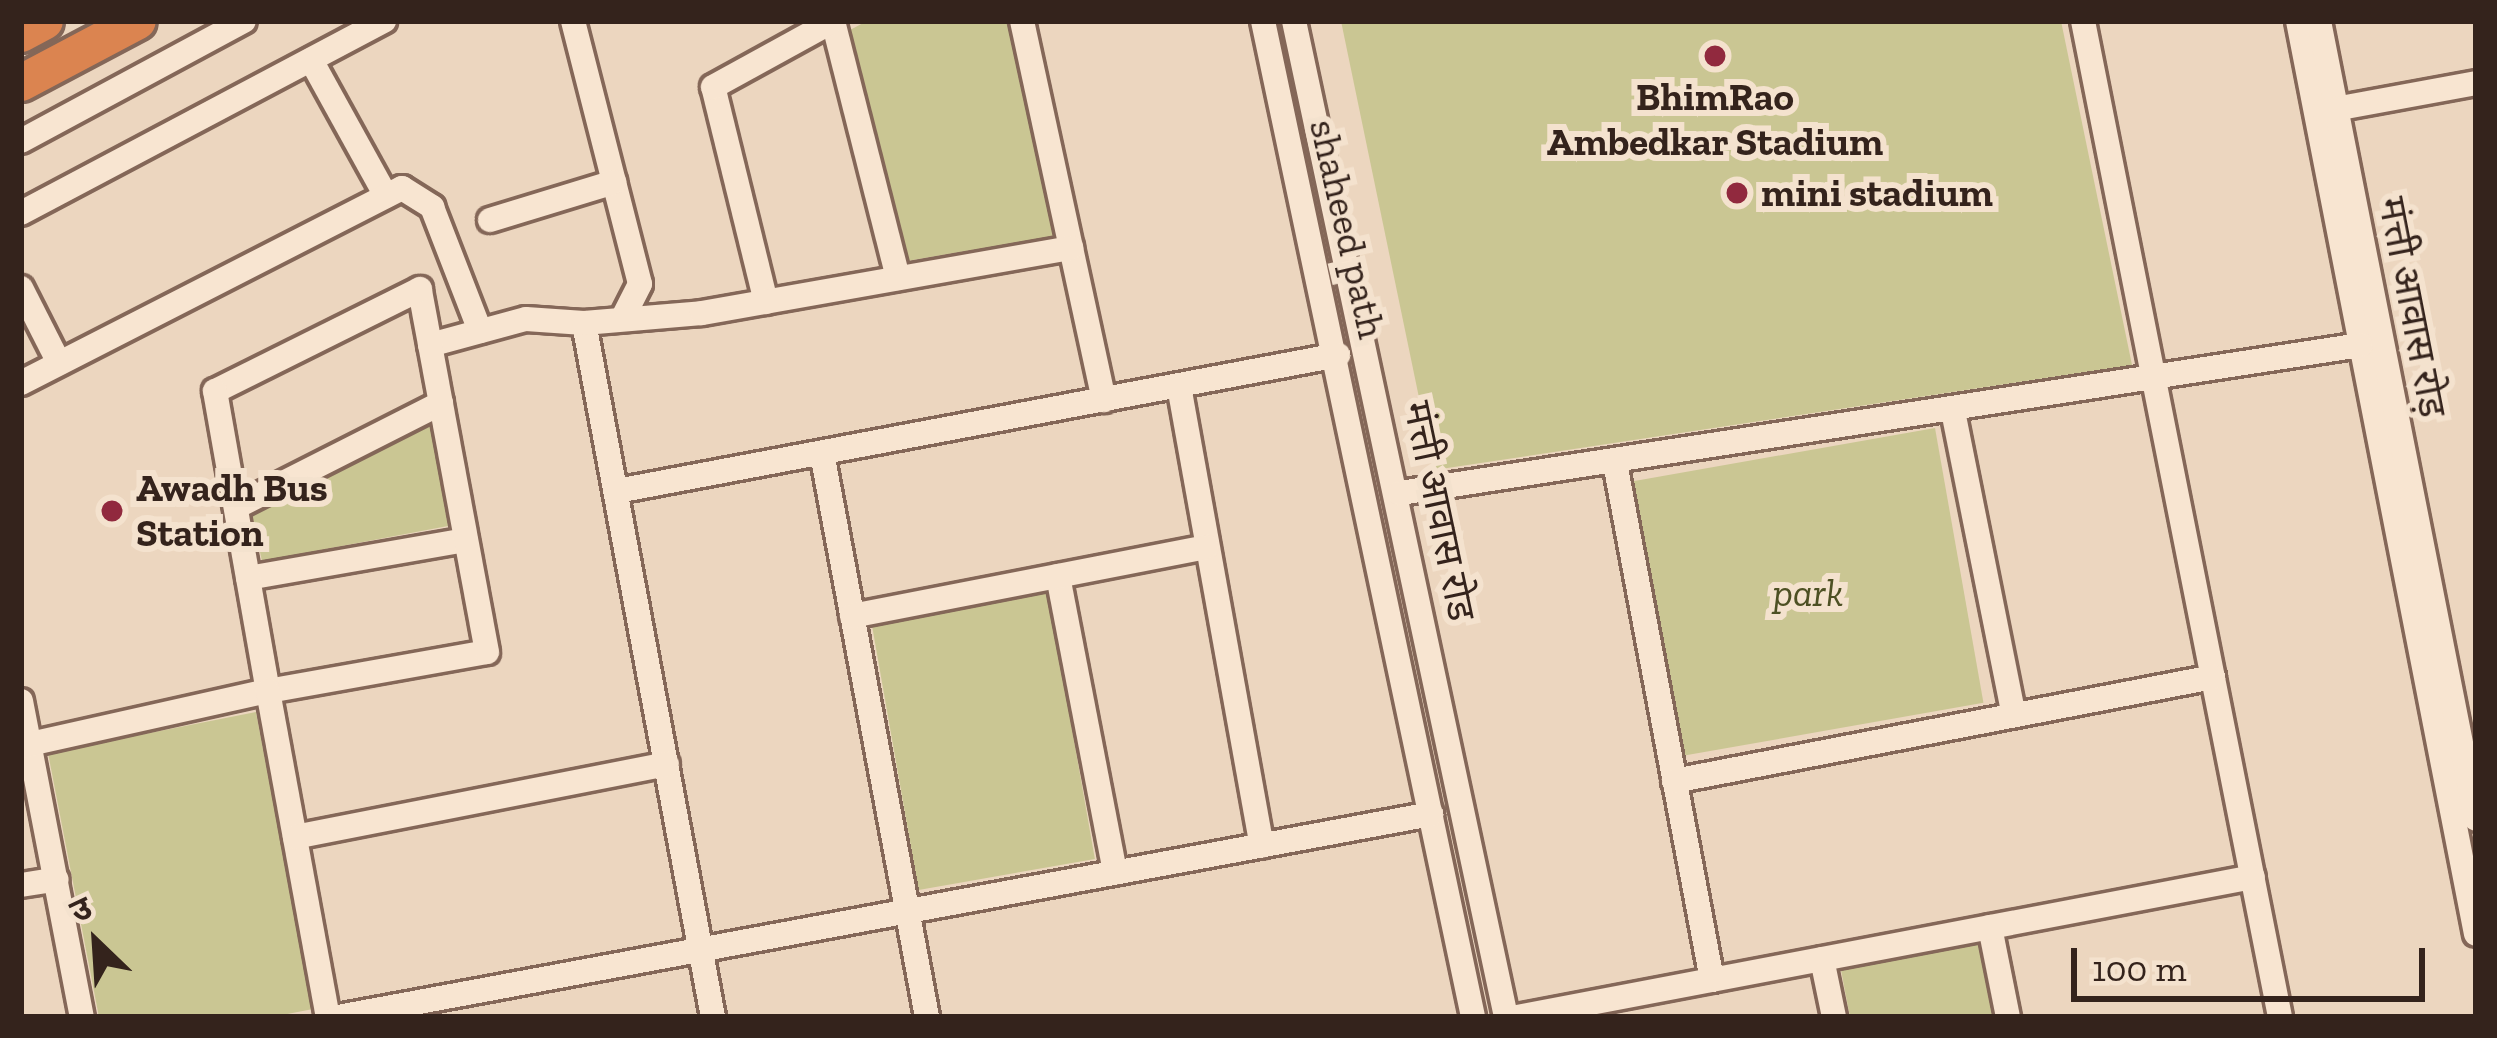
<!DOCTYPE html>
<html>
<head>
<meta charset="utf-8">
<style>
  body { margin:0 }
  #map { position:relative; width:2497px; height:1038px; overflow:hidden; background:#ecd6bf; font-family:"Zilla Slab","Noto Sans Devanagari",serif }
  div>[style] { position:absolute }
  .green>* { inset:0; background:#cac693; transform-origin:0 0 }
  .roads { filter:drop-shadow(3px 0 #846758) drop-shadow(-3px 0 #846758) drop-shadow(0 3px #846758) drop-shadow(0 -3px #846758) }
  .minor>* { height:24px; margin:-12px; padding:0 12px; transform-origin:12px; border-radius:12px; background:#f8e5d1 }
  .highway>* { height:36px; margin:-18px; padding:0 18px; transform-origin:18px; border-radius:18px; background:#db8450 }
  .dots>* { width:33px; height:33px; translate:-50% -50%; box-sizing:border-box; border:6px solid #f4e2ce; border-radius:50% }
  span { translate:-50% -50%; white-space:nowrap; text-align:center; line-height:1.15; -webkit-text-stroke:12px #f4e2ce; paint-order:stroke }
  .poi-label { font-size:39px; color:#34231c; font-weight:700 }
  .left { translate:0 -50%; text-align:left }
  .street-label { font-size:39px; color:#34231c }
  .park-label { font-size:39px; color:#4d5023; font-style:italic }
  .frame { position:absolute; inset:0; border:24px solid #34231c; pointer-events:none }
  .north { position:absolute; left:36px; top:882px; width:120px; height:120px; -webkit-text-stroke:9px #f4e2ce; paint-order:stroke; rotate:335deg; font-size:33px; font-weight:700; line-height:48px; text-align:center; color:#34231c }
  .north::after { content:''; display:block; margin:auto; width:42px; height:54px; background:#34231c; clip-path:polygon(50% 0,100% 100%,50% 72%,0 100%) }
  .scale { position:absolute; left:2071px; top:948px; width:354px; height:54px; box-sizing:border-box; border:6px solid #34231c; border-top:0; padding-left:15px; font-size:36px; line-height:42px; white-space:nowrap; color:#34231c; -webkit-text-stroke:9px #f4e2ce; paint-order:stroke }
</style>
</head>
<body>
<div id="map">
  <div class="green">
    <div style="clip-path:polygon(867px 21px,1010px 21px,1055px 236px,907px 261px,850px 30px)"></div>
    <div style="clip-path:polygon(1341px 21px,2061px 21px,2132px 365px,1434px 470px)"></div>
    <div style="clip-path:polygon(430px 422px,448px 526px,262px 561px,251px 511px)"></div>
    <div style="left:1935px;top:428px;width:279px;height:308px;rotate:80deg"></div>
    <div style="left:1048px;top:593px;width:270px;height:179px;rotate:80deg"></div>
    <div style="clip-path:polygon(256px 712px,313px 1009px,272px 1017px,99px 1017px,48px 753px)"></div>
    <div style="clip-path:polygon(1980px 944px,1994px 1017px,1850px 1017px,1841px 970px)"></div>
  </div>
  <div class="roads">
    <div class="minor">
      <div style="left:573px;top:21px;width:271px;rotate:75.7deg"></div>
      <div style="left:640px;top:284px;width:35px;rotate:117deg"></div>
      <div style="left:833px;top:21px;width:265px;rotate:75.8deg"></div>
      <div style="left:1022px;top:21px;width:388px;rotate:77.8deg"></div>
      <div style="left:1263px;top:21px;width:1018px;rotate:78.09deg"></div>
      <div style="left:1294px;top:21px;width:1018px;rotate:77.98deg"></div>
      <div style="left:2083px;top:21px;width:1015px;rotate:78.81deg"></div>
      <div style="left:2298px;top:21px;width:930px;rotate:78.97deg"></div>
      <div style="left:2319px;top:21px;width:813px;rotate:78.87deg"></div>
      <div style="left:311px;top:60px;width:155px;rotate:61.1deg"></div>
      <div style="left:2324px;top:111px;width:155px;rotate:-10.4deg"></div>
      <div style="left:21px;top:141px;width:253px;rotate:-28.3deg"></div>
      <div style="left:21px;top:213px;width:411px;rotate:-27.9deg"></div>
      <div style="left:490px;top:220px;width:130px;rotate:-17deg"></div>
      <div style="left:21px;top:288px;width:84px;rotate:63.1deg"></div>
      <div style="left:766px;top:302px;width:221px;rotate:-103.8deg"></div>
      <div style="left:713px;top:87px;width:137px;rotate:-28.8deg"></div>
      <div style="left:584px;top:323px;width:706px;rotate:79.47deg"></div>
      <div style="left:430px;top:345px;width:99px;rotate:-15.2deg"></div>
      <div style="left:526px;top:319px;width:58px;rotate:3.9deg"></div>
      <div style="left:584px;top:323px;width:118px;rotate:-4.8deg"></div>
      <div style="left:702px;top:313px;width:375px;rotate:-10deg"></div>
      <div style="left:21px;top:383px;width:428px;rotate:-27.1deg"></div>
      <div style="left:402px;top:188px;width:36px;rotate:32deg"></div>
      <div style="left:432px;top:207px;width:133px;rotate:68.8deg"></div>
      <div style="left:1179px;top:386px;width:467px;rotate:79.8deg"></div>
      <div style="left:1953px;top:411px;width:310px;rotate:78.7deg"></div>
      <div style="left:822px;top:453px;width:574px;rotate:79.45deg"></div>
      <div style="left:1615px;top:463px;width:526px;rotate:79.37deg"></div>
      <div style="left:617px;top:491px;width:734px;rotate:-10.68deg"></div>
      <div style="left:1400px;top:493px;width:972px;rotate:-8.76deg"></div>
      <div style="left:236px;top:507px;width:230px;rotate:-26.9deg"></div>
      <div style="left:1058px;top:576px;width:302px;rotate:79.1deg"></div>
      <div style="left:248px;top:578px;width:221px;rotate:-9.9deg"></div>
      <div style="left:852px;top:616px;width:361px;rotate:-11deg"></div>
      <div style="left:21px;top:701px;width:322px;rotate:79.1deg"></div>
      <div style="left:21px;top:746px;width:253px;rotate:-12.6deg"></div>
      <div style="left:268px;top:691px;width:222px;rotate:-10.1deg"></div>
      <div style="left:487px;top:652px;width:369px;rotate:-100.5deg"></div>
      <div style="left:420px;top:289px;width:229px;rotate:153.5deg"></div>
      <div style="left:215px;top:391px;width:305px;rotate:80deg"></div>
      <div style="left:268px;top:691px;width:331px;rotate:79.6deg"></div>
      <div style="left:1674px;top:781px;width:549px;rotate:-10.92deg"></div>
      <div style="left:295px;top:837px;width:379px;rotate:-11.1deg"></div>
      <div style="left:21px;top:885px;width:36px;rotate:-9deg"></div>
      <div style="left:1990px;top:927px;width:92px;rotate:78.7deg"></div>
      <div style="left:1822px;top:959px;width:59px;rotate:78.3deg"></div>
      <div style="left:338px;top:1017px;width:1112px;rotate:-10.52deg"></div>
      <div style="left:1517px;top:1017px;width:749px;rotate:-10.77deg"></div>
    </div>
    <div class="highway">
      <div style="left:21px;top:34px;width:27px;rotate:-28deg"></div>
      <div style="left:21px;top:83px;width:132px;rotate:-27.9deg"></div>
    </div>
  </div>
  <div class="dots">
    <div style="left:1715px;top:56px;background:#91293e"></div>
    <div style="left:1737px;top:193px;background:#91293e"></div>
    <div style="left:112px;top:511px;background:#91293e"></div>
  </div>
  <div class="poi-label">
    <span style="left:1715px;top:120px">BhimRao<br>Ambedkar Stadium</span>
    <span class="left" style="left:1761px;top:193px">mini stadium</span>
    <span class="left" style="left:136px;top:511px">Awadh Bus<br>Station</span>
  </div>
  <div class="street-label">
    <span style="left:1347px;top:229px;rotate:77deg">shaheed path</span>
    <span style="left:2412px;top:307px;rotate:79deg">मंत्ती आवास रोड़</span>
    <span style="left:1439px;top:511px;rotate:78deg">मंत्ती आवास रोड</span>
  </div>
  <div class="park-label">
    <span style="left:1808px;top:593px">park</span>
  </div>
  <div class="frame"></div>
  <div class="north">उ</div>
  <div class="scale">100 m</div>
</div>
</body>
</html>
